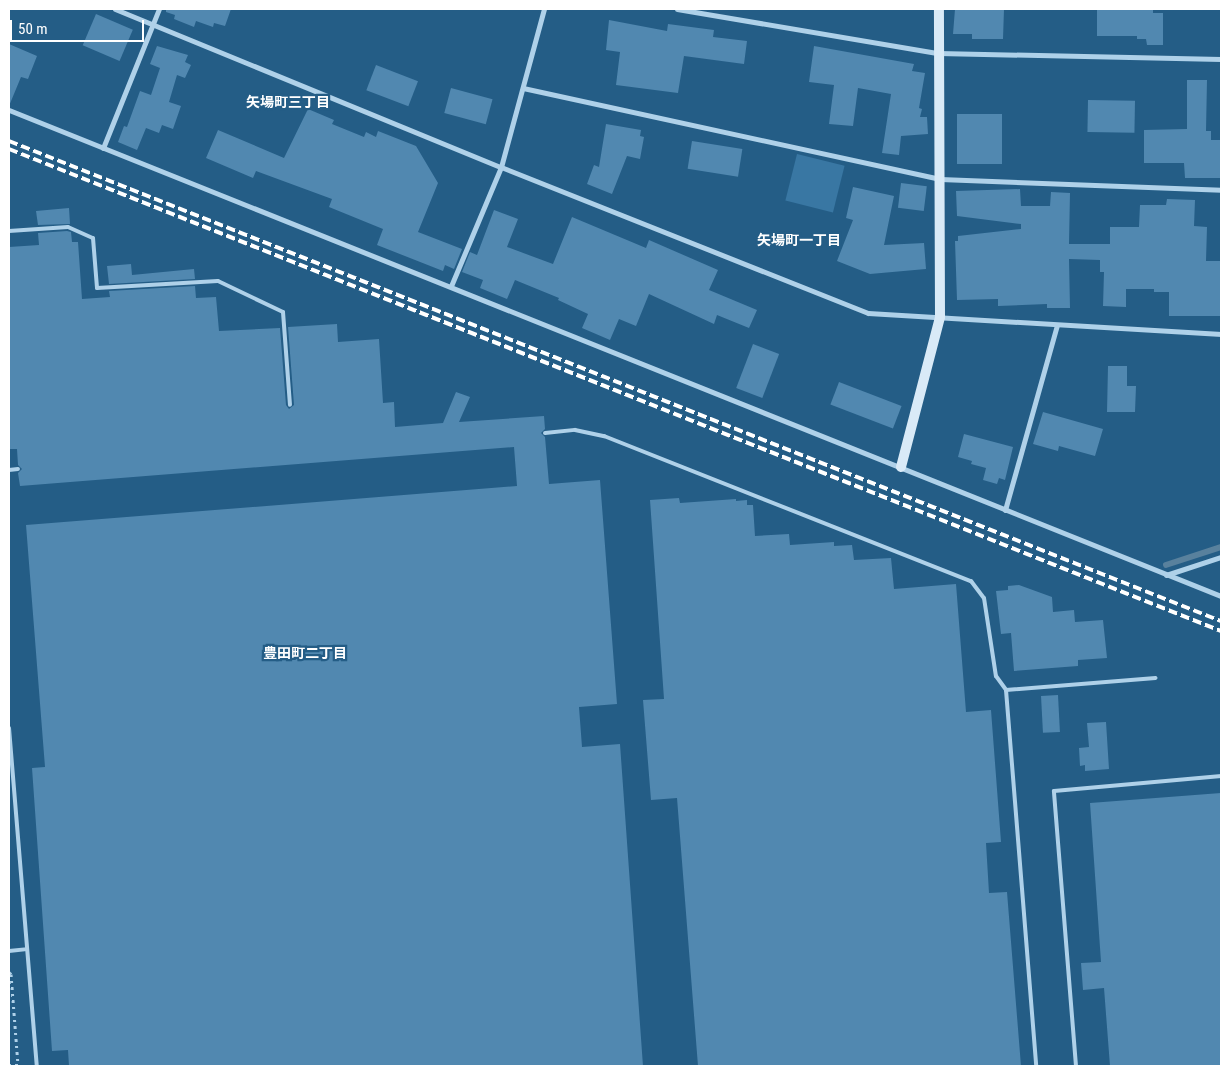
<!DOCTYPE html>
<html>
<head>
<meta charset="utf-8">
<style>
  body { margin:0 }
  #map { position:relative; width:1230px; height:1075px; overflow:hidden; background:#245d86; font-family:"Roboto Condensed","Noto Sans JP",sans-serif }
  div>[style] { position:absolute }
  .green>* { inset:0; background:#3977a3; transform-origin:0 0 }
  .stream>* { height:5.5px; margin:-2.75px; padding:0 2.75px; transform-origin:2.75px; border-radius:2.75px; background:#59819d }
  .building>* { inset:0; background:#5188b0; transform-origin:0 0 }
  .path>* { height:3px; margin-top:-1.5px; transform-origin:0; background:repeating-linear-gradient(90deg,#afd1e9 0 2.5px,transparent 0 6.5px) }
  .lane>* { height:4px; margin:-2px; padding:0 2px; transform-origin:2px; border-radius:2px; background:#afd1e9 }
  .street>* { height:5px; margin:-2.5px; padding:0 2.5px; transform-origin:2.5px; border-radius:2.5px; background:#afd1e9 }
  .secondary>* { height:10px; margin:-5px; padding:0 5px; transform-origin:5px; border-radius:5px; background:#d9eaf7 }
  .rail>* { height:4px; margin-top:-2px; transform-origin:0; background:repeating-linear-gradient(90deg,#fff 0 9px,transparent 0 13px) }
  span { translate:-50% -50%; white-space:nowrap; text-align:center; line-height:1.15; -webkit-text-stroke:4.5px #245d86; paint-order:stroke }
  .neighbourhood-label { font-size:14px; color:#fff; font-weight:700 }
  .frame { position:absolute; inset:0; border:10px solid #fff; pointer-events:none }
  .scale { position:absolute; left:10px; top:20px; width:134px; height:22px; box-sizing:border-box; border:2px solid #fff; border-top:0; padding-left:6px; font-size:15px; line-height:18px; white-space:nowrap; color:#fff; -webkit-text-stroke:4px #245d86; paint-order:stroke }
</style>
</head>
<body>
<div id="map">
  <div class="green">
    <div style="left:797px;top:154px;width:49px;height:48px;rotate:14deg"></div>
  </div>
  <div class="stream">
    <div style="left:1166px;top:565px;width:58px;rotate:-18.1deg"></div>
  </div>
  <div class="building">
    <div style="clip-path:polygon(166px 9px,231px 9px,225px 26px,214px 23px,213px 27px,196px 21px,194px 27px,174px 19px,175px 15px,166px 12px)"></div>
    <div style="clip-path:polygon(955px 9px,1004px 9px,1003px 39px,972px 39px,972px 34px,953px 34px)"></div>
    <div style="clip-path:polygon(1097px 9px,1153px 9px,1153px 13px,1163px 13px,1163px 45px,1147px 45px,1146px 39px,1137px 39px,1137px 36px,1097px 36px)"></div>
    <div style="left:96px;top:14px;width:40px;height:34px;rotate:23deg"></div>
    <div style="clip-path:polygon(609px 20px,667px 31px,668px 24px,714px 30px,713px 37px,747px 41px,744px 64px,684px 56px,678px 93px,616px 85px,620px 52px,606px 50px)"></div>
    <div style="clip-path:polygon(9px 44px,37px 56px,28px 79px,21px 77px,9px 106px)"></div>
    <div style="clip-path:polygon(157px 46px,188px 55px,185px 62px,191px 65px,185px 78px,177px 75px,169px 102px,181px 106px,173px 129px,162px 125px,159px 133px,146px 128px,137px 150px,118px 142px,124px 126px,127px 127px,140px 91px,151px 95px,160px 68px,150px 64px)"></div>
    <div style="clip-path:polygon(814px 46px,914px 64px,912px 71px,925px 73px,919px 108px,922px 109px,920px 117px,927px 117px,928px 134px,901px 136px,899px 155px,882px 153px,891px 94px,858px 88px,853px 126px,829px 124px,834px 85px,809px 82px)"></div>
    <div style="left:376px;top:65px;width:45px;height:27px;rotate:21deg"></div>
    <div style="clip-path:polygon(1187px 80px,1207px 80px,1206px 131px,1211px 131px,1211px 140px,1221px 140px,1221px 178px,1185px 178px,1184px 163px,1144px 163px,1144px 130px,1187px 129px)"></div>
    <div style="left:451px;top:88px;width:43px;height:26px;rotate:15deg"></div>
    <div style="left:1088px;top:100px;width:47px;height:32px;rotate:1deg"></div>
    <div style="clip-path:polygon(308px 109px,334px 120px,332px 124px,364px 137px,366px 132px,376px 137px,378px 131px,416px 146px,438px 183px,418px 232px,462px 249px,454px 269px,445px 265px,443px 271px,377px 245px,383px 229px,329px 207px,332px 199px,256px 171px,253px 178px,206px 158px,218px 130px,284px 158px)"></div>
    <div style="left:957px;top:114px;width:45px;height:50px"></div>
    <div style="clip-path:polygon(606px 124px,641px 130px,640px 136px,644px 137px,640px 159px,627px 156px,612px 194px,587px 184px,594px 165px,599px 167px)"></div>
    <div style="left:692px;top:141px;width:51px;height:28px;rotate:9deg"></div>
    <div style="left:901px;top:183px;width:26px;height:25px;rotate:7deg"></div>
    <div style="clip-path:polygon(853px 187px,894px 196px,884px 245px,924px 243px,926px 269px,870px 274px,837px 261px,853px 220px,846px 218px)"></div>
    <div style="clip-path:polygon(1020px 189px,1021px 206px,1050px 206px,1051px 192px,1070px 193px,1069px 244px,1110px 244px,1110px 227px,1139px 227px,1140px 205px,1166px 205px,1167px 199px,1195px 200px,1194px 226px,1207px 227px,1206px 261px,1221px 261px,1221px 316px,1169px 316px,1169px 292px,1154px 292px,1154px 289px,1126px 289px,1126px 307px,1103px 306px,1104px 272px,1100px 272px,1100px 260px,1069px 259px,1070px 308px,1047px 308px,1047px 304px,998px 306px,998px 299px,957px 300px,955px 241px,958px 241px,958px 236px,1021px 229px,1021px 224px,957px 216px,956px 191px)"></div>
    <div style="clip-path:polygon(69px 208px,70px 224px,38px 225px,36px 211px)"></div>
    <div style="clip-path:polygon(494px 210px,518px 219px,507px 247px,553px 264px,572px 217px,646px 248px,649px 240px,718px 270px,709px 290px,757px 310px,749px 328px,717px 315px,714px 324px,649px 294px,636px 326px,619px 319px,610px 340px,582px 328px,588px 314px,558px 300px,559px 298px,515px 280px,507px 299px,480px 288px,483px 280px,462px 272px,470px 252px,477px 255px)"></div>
    <div style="clip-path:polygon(67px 231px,71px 232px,72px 242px,78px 242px,82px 299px,110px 297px,109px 291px,195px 286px,196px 298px,216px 297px,219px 331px,280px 328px,286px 405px,289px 409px,294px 405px,288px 327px,337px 324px,338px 342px,379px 339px,383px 403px,394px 402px,395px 427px,443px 423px,456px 392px,470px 397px,459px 422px,544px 416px,545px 429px,541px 433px,545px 437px,549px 484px,600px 480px,617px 704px,579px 707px,582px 747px,620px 744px,643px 1066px,69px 1066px,68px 1050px,52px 1051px,32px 768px,45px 767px,26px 525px,517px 486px,514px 447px,20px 486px,18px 473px,22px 469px,18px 465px,17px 449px,9px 449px,9px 247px,39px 245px,38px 233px)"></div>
    <div style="clip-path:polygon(131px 264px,132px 275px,194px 269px,195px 279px,109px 284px,107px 266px)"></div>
    <div style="left:753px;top:344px;width:28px;height:47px;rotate:21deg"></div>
    <div style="clip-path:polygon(1108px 366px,1127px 366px,1127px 386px,1136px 386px,1135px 412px,1107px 412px)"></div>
    <div style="left:839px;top:382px;width:67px;height:24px;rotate:21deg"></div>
    <div style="clip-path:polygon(1043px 412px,1103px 429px,1095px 456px,1059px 446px,1058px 451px,1033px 444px)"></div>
    <div style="clip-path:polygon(964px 434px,1013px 447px,1005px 480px,999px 478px,997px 484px,983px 480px,986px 468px,971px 464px,972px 461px,958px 457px)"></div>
    <div style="clip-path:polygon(679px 498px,680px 503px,736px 499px,736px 501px,747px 500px,747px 505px,753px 505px,755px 536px,789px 534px,790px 545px,834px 542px,834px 546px,852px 545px,854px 560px,891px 558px,894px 589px,956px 584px,966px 712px,991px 710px,1001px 842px,986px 843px,989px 893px,1007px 892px,1021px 1066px,698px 1066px,677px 798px,651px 800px,643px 700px,664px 699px,650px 500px)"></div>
    <div style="clip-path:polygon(1019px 585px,1052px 597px,1053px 612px,1074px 610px,1075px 622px,1103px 620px,1107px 658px,1078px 660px,1078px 666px,1014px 671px,1011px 633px,1001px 634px,996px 591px,1008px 590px,1008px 586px)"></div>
    <div style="left:1058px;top:695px;width:37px;height:17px;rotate:87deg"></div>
    <div style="clip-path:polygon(1106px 722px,1109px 769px,1085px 771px,1085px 765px,1080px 766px,1079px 748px,1089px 747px,1087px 723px)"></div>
    <div style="clip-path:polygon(1221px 793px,1221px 1066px,1110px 1066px,1104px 988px,1083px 990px,1081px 963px,1101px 962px,1090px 803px)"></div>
  </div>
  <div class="path">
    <div style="left:9px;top:972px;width:3px;rotate:45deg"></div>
    <div style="left:11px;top:974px;width:92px;rotate:85.6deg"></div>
    <div style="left:9px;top:1065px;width:9px"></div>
  </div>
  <div class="lane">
    <div style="left:9px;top:231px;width:59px;rotate:-3.9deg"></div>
    <div style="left:68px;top:227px;width:27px;rotate:24deg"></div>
    <div style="left:93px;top:238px;width:50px;rotate:85.4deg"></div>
    <div style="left:97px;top:288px;width:121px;rotate:-3.3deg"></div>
    <div style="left:218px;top:281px;width:72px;rotate:25.5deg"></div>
    <div style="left:283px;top:312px;width:93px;rotate:85.7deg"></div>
    <div style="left:545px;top:433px;width:30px;rotate:-6deg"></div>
    <div style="left:575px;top:430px;width:30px;rotate:12deg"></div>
    <div style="left:604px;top:436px;width:395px;rotate:21.6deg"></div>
    <div style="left:971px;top:581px;width:21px;rotate:53deg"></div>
    <div style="left:984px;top:598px;width:79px;rotate:81.3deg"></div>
    <div style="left:996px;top:676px;width:17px;rotate:54deg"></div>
    <div style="left:1006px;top:690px;width:377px;rotate:85.4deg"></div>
    <div style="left:9px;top:470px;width:9px;rotate:-6deg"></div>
    <div style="left:1006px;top:690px;width:150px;rotate:-4.6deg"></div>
    <div style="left:9px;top:728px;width:339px;rotate:85.3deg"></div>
    <div style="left:9px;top:951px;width:18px;rotate:-6deg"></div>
    <div style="left:1076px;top:1066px;width:276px;rotate:-94.6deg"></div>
    <div style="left:1054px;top:791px;width:168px;rotate:-5.1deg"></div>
  </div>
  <div class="street">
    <div style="left:115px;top:9px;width:417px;rotate:22.3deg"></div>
    <div style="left:501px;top:167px;width:395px;rotate:21.7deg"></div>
    <div style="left:868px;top:313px;width:354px;rotate:3.4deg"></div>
    <div style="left:677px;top:9px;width:265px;rotate:9.6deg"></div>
    <div style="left:938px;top:53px;width:283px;rotate:1.2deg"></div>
    <div style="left:523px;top:88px;width:427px;rotate:12.3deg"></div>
    <div style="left:940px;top:179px;width:281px;rotate:2.2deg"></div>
    <div style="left:9px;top:110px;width:1306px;rotate:21.85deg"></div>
    <div style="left:103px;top:148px;width:150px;rotate:-68.1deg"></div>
    <div style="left:451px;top:286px;width:129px;rotate:-67.2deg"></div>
    <div style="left:501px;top:167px;width:164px;rotate:-74.8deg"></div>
    <div style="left:1005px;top:510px;width:192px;rotate:-74.3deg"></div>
    <div style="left:1166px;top:575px;width:58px;rotate:-18.1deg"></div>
  </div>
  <div class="secondary">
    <div style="left:901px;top:467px;width:155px;rotate:-75.4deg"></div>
    <div style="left:940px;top:317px;width:308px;rotate:-90.2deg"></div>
  </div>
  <div class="rail">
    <div style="left:9px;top:141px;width:1304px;rotate:21.61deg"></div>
    <div style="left:9px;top:149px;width:1304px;rotate:21.69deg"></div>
  </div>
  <div class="neighbourhood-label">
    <span style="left:288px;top:102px">矢場町三丁目</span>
    <span style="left:799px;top:240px">矢場町一丁目</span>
    <span style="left:305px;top:653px">豊田町二丁目</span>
  </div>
  <div class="frame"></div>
  <div class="scale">50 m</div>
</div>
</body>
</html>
